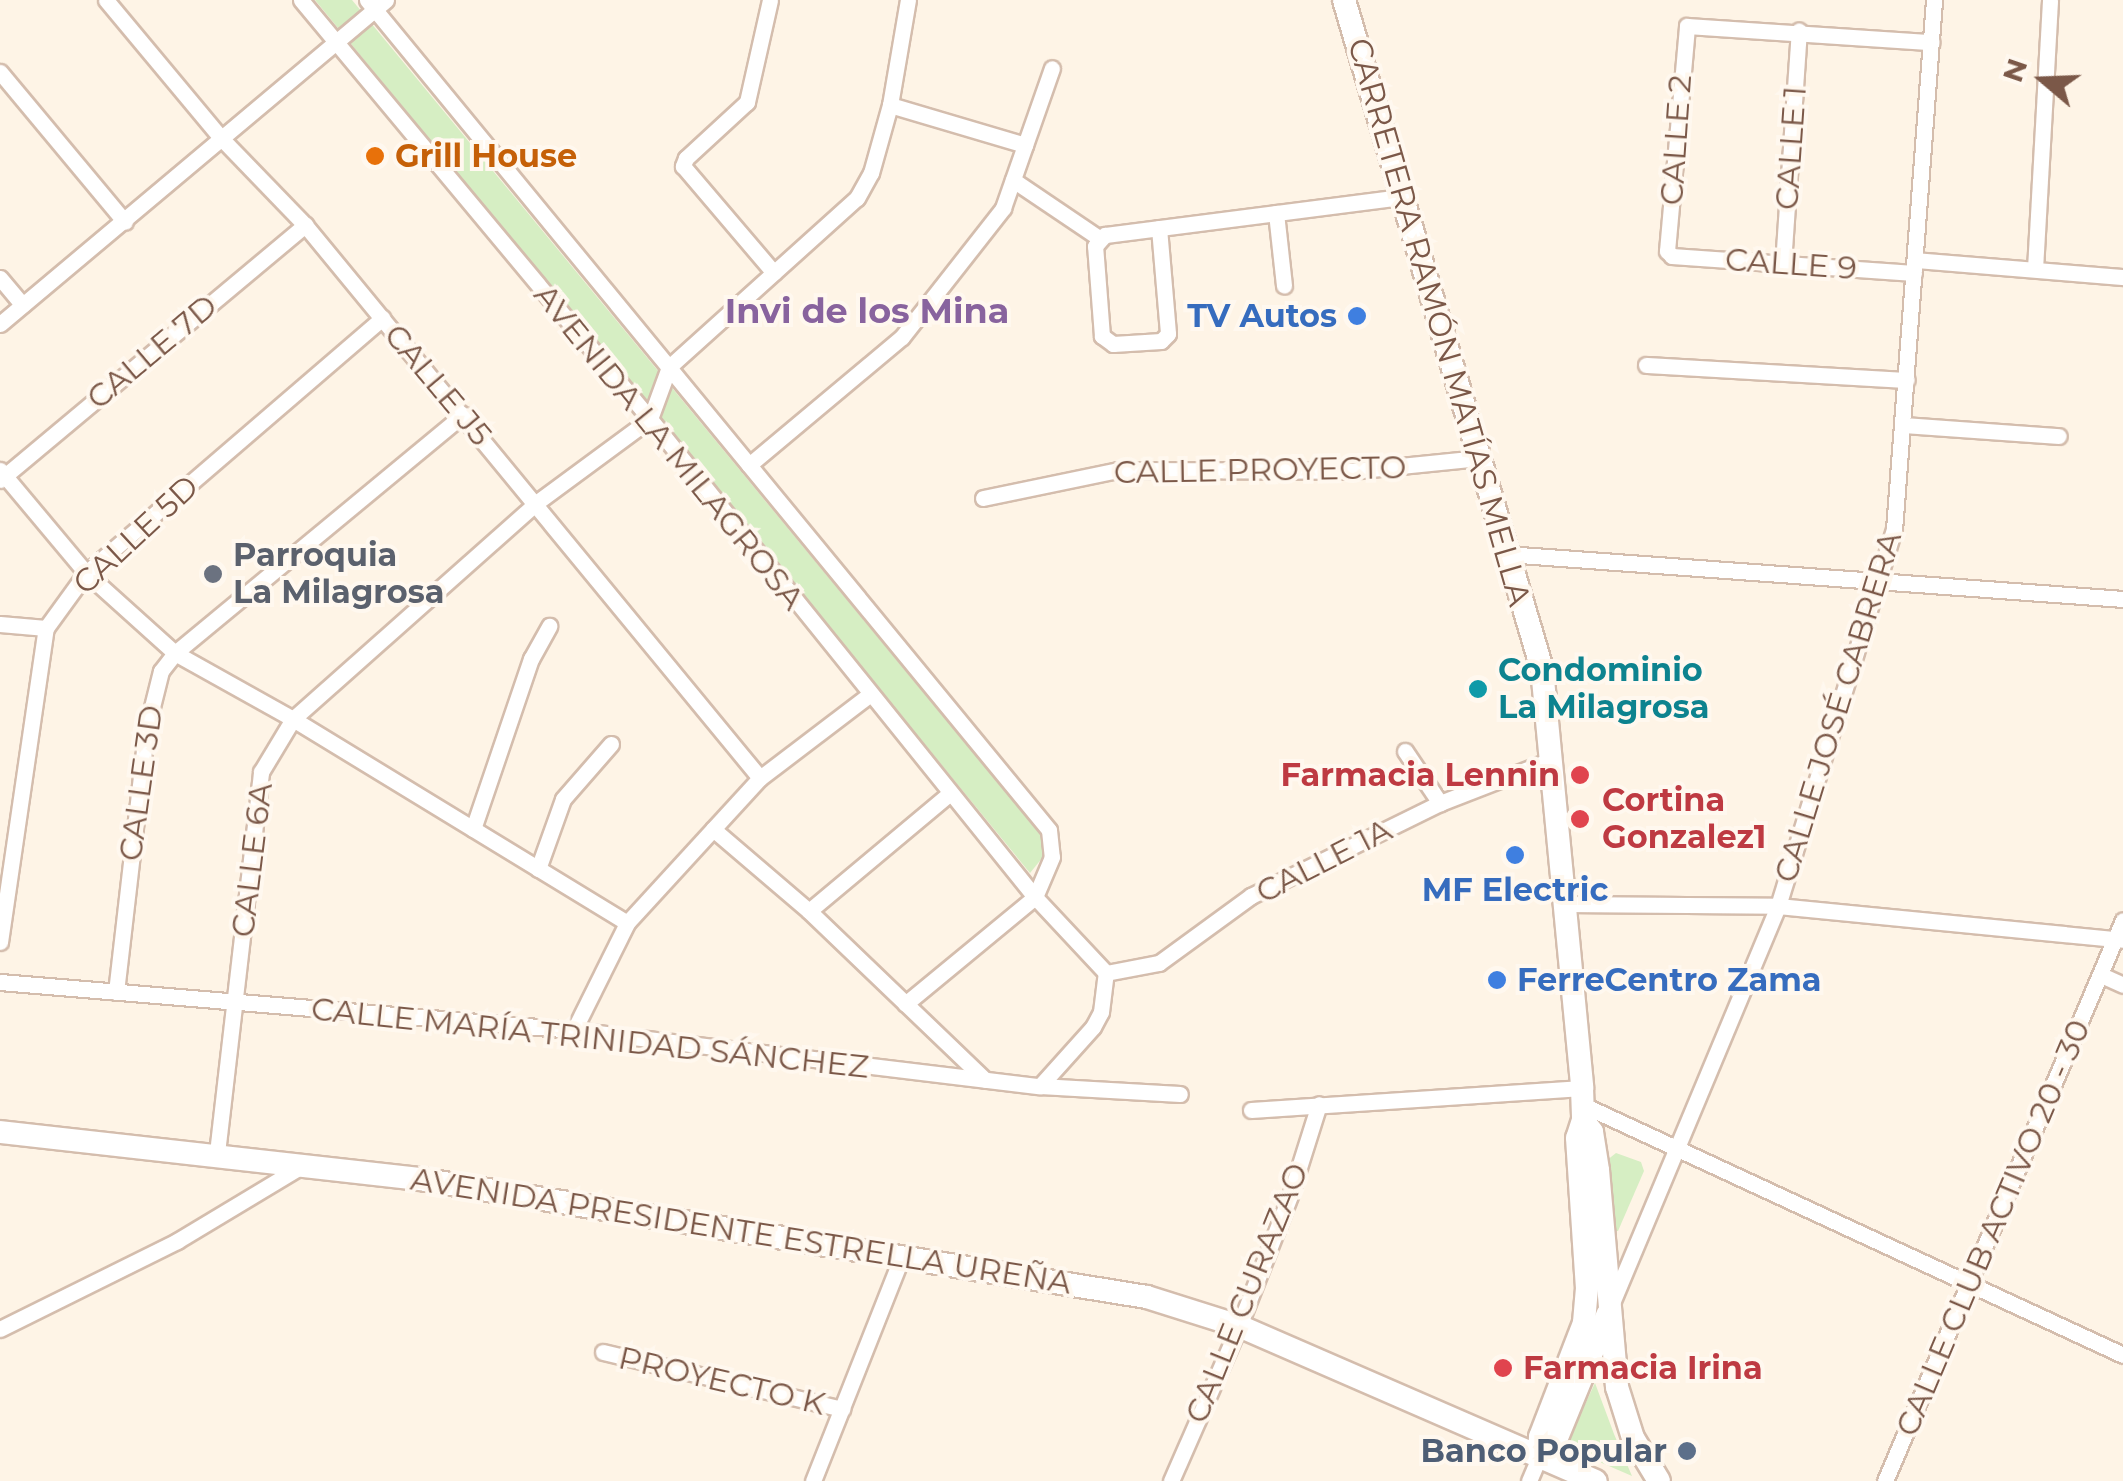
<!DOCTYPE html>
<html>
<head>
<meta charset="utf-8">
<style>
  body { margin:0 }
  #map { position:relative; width:2123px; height:1481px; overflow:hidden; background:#fef4e6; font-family:Montserrat,sans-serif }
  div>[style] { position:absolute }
  .green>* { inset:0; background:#d6eec3 }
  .roads { filter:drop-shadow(2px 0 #d4bdad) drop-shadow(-2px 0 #d4bdad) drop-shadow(0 2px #d4bdad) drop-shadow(0 -2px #d4bdad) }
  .minor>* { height:15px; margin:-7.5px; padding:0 7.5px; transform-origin:7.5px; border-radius:7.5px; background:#fff }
  .secondary>* { height:22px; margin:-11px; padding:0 11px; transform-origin:11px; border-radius:11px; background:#fff }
  .dots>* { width:28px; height:28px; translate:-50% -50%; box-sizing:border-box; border:5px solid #fff8ef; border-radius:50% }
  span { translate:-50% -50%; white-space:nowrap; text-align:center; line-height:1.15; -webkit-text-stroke:8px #fff8ef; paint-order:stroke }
  .street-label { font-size:32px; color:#7b5848 }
  .food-label { font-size:32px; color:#c56008; font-weight:700 }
  .left { translate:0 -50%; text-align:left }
  .shop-label { font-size:32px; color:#366cbe; font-weight:700 }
  .right { translate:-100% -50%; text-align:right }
  .worship-label { font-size:32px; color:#5b616d; font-weight:700 }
  .culture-label { font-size:32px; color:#0d838f; font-weight:700 }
  .health-label { font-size:32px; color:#be3a42; font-weight:700 }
  .service-label { font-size:32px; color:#4e5e75; font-weight:700 }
  .neighbourhood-label { font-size:35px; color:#88639e; font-weight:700 }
  .north { position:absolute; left:1993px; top:30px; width:100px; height:100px; -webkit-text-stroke:8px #fff8ef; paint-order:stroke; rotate:289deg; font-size:28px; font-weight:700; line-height:40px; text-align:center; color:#7b5848 }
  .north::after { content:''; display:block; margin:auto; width:35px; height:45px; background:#7b5848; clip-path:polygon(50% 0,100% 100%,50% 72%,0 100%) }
</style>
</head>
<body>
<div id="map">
  <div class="green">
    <div style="clip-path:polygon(315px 0,352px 0,1041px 835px,1043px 857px,1030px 873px)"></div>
    <div style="clip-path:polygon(1616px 1153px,1641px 1162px,1644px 1171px,1618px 1231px,1613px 1231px,1606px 1161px)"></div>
    <div style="clip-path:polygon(1595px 1383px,1614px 1434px,1632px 1476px,1565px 1447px)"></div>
  </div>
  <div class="roads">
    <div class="minor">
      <div style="left:106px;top:0;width:181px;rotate:50.2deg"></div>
      <div style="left:222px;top:139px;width:120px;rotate:46deg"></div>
      <div style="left:305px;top:225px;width:716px;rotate:50.55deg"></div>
      <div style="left:301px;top:0;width:545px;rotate:50.21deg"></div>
      <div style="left:650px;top:419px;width:614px;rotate:51.15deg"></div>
      <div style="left:1035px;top:897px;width:104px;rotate:46.9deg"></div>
      <div style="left:367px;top:0;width:1074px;rotate:50.59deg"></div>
      <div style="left:1049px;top:830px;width:27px;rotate:84deg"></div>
      <div style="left:1052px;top:857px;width:43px;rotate:113deg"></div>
      <div style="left:1035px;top:897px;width:168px;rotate:140.5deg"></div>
      <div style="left:770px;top:0;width:105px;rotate:102.7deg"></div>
      <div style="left:747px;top:102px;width:83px;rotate:137.4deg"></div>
      <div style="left:686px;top:158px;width:9px;rotate:111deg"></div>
      <div style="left:683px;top:166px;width:140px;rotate:49.6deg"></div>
      <div style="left:0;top:72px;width:195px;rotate:50.2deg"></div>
      <div style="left:890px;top:105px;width:141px;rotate:16.5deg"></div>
      <div style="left:1013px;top:180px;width:104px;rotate:34deg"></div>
      <div style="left:1276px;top:213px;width:73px;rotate:83.7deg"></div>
      <div style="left:1159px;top:228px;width:106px;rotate:85.1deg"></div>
      <div style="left:1168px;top:334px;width:10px;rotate:135deg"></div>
      <div style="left:1161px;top:341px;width:48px;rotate:176.4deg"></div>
      <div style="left:1113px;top:344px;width:14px;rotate:-144deg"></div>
      <div style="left:1102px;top:336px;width:90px;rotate:-94.4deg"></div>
      <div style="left:1095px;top:246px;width:15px;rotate:-48deg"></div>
      <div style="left:1105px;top:235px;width:299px;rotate:-7.3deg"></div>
      <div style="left:1915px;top:260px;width:209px;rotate:4.7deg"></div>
      <div style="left:1783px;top:264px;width:234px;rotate:-86.1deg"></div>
      <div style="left:2035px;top:269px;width:269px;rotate:-86.8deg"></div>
      <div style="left:1914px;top:273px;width:243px;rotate:-176deg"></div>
      <div style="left:1672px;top:256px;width:7px;rotate:-135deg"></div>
      <div style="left:1667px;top:251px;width:226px;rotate:-84.9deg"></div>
      <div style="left:1687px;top:26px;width:245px;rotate:3.8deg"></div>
      <div style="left:0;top:278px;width:35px;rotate:50deg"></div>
      <div style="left:0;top:324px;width:504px;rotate:-40.01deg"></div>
      <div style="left:1646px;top:365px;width:261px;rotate:3.3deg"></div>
      <div style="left:1904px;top:425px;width:155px;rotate:4.1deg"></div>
      <div style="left:749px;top:465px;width:199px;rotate:-39.9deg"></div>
      <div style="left:902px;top:337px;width:164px;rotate:-51.9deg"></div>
      <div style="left:1003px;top:208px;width:148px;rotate:-70.7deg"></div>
      <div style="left:0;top:470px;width:134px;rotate:50.1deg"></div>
      <div style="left:86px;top:573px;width:120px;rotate:42deg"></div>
      <div style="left:175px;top:653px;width:135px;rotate:29.2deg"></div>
      <div style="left:293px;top:719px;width:391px;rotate:31.4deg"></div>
      <div style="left:0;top:480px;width:398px;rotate:-39.9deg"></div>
      <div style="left:983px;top:498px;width:138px;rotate:-11.7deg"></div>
      <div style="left:1118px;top:470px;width:233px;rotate:0.2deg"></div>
      <div style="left:1351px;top:471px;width:129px;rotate:-5.8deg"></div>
      <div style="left:1506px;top:554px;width:619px;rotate:4.17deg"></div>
      <div style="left:0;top:624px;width:46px;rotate:5deg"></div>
      <div style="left:1405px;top:751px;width:63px;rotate:56.1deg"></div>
      <div style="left:473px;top:829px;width:180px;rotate:-71.2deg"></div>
      <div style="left:531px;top:659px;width:38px;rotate:-61deg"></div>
      <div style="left:713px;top:829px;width:126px;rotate:40.5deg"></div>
      <div style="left:809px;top:911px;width:244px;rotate:43.8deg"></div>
      <div style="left:538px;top:869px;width:74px;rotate:-70.3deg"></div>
      <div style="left:563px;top:799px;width:73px;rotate:-48.9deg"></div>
      <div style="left:1564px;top:904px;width:214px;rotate:0.5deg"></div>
      <div style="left:1778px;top:906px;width:347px;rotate:5.6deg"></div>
      <div style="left:809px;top:911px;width:184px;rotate:-39.9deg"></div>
      <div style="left:0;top:942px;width:317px;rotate:-81.7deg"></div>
      <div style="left:46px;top:628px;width:68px;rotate:-54deg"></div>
      <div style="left:86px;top:573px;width:391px;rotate:-40.7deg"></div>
      <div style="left:1106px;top:973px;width:54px;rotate:-10.7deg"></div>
      <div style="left:1159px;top:963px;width:114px;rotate:-36.1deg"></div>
      <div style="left:1251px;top:896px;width:211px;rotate:-26.2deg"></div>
      <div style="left:1440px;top:803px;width:119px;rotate:-21.2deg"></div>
      <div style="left:2101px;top:975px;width:24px;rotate:24deg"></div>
      <div style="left:0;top:982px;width:576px;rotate:4.78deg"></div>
      <div style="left:574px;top:1030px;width:469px;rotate:6.9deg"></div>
      <div style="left:1040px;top:1086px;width:140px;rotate:3.3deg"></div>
      <div style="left:116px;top:992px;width:263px;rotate:-83.4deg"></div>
      <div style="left:146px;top:731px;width:62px;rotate:-76deg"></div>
      <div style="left:161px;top:671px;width:23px;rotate:-52deg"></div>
      <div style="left:175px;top:653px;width:374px;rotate:-39.6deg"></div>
      <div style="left:574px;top:1030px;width:119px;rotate:-63.6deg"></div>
      <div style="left:627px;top:923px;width:197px;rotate:-47.5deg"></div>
      <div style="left:760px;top:778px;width:137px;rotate:-37.3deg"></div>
      <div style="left:1040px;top:1086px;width:79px;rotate:-48.1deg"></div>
      <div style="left:1093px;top:1027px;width:17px;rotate:-62deg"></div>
      <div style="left:1101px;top:1012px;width:39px;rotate:-83deg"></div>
      <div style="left:1583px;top:1105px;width:595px;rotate:24.84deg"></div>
      <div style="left:1251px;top:1110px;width:332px;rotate:-3.8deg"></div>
      <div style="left:217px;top:1153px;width:384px;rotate:-83.4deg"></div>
      <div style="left:261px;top:772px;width:62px;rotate:-58.9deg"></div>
      <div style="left:293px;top:719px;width:325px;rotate:-41.6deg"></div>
      <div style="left:536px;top:503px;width:142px;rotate:-36.4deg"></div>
      <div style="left:650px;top:419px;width:55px;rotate:-69.9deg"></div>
      <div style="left:669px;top:367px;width:253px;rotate:-42deg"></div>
      <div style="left:857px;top:198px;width:29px;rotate:-61deg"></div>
      <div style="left:871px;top:173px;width:71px;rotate:-74.4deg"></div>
      <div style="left:890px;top:105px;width:107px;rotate:-80.3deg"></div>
      <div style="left:1612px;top:1303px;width:430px;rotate:-67.3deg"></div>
      <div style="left:1778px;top:906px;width:393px;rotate:-72.9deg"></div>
      <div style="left:1894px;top:530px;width:532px;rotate:-85.68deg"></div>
      <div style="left:0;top:1329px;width:198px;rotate:-26.4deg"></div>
      <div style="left:177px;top:1241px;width:146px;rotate:-31deg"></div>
      <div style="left:603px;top:1352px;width:246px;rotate:13.4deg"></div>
      <div style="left:813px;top:1481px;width:244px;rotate:-68.4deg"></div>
      <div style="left:1171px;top:1481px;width:169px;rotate:-66.3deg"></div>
      <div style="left:1239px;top:1326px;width:143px;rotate:-68.6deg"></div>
      <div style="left:1291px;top:1193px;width:93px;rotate:-72.5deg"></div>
      <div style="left:1529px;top:1481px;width:26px;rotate:-67deg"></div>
      <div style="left:1885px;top:1481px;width:609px;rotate:-67.01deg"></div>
    </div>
    <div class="secondary">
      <div style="left:1344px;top:0;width:698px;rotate:73.51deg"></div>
      <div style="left:1542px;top:669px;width:421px;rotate:84.5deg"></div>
      <div style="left:1582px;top:1088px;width:32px;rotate:88deg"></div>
      <div style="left:1583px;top:1120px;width:19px;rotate:108deg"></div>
      <div style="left:1577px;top:1138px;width:150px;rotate:86.2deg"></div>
      <div style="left:1587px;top:1288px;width:35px;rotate:95deg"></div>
      <div style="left:1584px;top:1323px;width:122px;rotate:111.1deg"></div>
      <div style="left:1540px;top:1437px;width:20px;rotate:93deg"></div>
      <div style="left:1583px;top:1120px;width:15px;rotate:53deg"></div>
      <div style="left:1592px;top:1132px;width:38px;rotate:81deg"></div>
      <div style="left:1598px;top:1170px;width:218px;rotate:85deg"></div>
      <div style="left:1617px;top:1387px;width:53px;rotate:72.6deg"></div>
      <div style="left:1633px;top:1438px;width:50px;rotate:58.8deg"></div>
      <div style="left:0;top:1132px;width:429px;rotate:6.4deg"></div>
      <div style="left:426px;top:1180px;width:730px;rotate:9.22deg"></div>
      <div style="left:1147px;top:1297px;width:96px;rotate:17.5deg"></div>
      <div style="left:1239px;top:1326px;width:389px;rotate:23.5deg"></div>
      <div style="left:1539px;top:1457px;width:24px;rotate:-45deg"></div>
      <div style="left:1556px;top:1440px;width:137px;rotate:-67.7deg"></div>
    </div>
  </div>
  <div class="dots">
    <div style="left:375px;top:156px;background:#e8710a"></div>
    <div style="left:1357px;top:316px;background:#3f7fe0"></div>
    <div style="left:213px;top:574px;background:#6b7280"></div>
    <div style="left:1478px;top:689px;background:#0f9aa8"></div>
    <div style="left:1580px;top:775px;background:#e0444e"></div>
    <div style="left:1580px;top:819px;background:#e0444e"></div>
    <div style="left:1515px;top:855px;background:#3f7fe0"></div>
    <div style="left:1497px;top:980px;background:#3f7fe0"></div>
    <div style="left:1503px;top:1368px;background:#e0444e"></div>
    <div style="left:1687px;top:1451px;background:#5c6f8a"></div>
  </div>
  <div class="street-label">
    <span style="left:1676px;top:140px;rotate:-86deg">CALLE 2</span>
    <span style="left:1791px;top:148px;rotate:-86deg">CALLE 1</span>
    <span style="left:1791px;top:264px;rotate:4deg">CALLE 9</span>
    <span style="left:1439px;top:322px;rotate:74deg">CARRETERA RAMÓN MATÍAS MELLA</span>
    <span style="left:152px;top:352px;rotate:-40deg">CALLE 7D</span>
    <span style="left:438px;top:385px;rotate:50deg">CALLE J5</span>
    <span style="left:669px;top:447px;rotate:51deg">AVENIDA LA MILAGROSA</span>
    <span style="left:1260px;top:470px;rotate:-1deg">CALLE PROYECTO</span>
    <span style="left:136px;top:535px;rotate:-43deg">CALLE 5D</span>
    <span style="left:1838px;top:707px;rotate:-73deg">CALLE JOSÉ CABRERA</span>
    <span style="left:141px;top:783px;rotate:-82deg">CALLE 3D</span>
    <span style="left:252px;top:860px;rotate:-83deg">CALLE 6A</span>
    <span style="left:1324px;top:861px;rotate:-27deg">CALLE 1A</span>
    <span style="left:590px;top:1038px;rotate:6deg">CALLE MARÍA TRINIDAD SÁNCHEZ</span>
    <span style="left:1993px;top:1228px;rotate:-67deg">CALLE CLUB ACTIVO 20 - 30</span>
    <span style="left:741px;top:1231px;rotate:9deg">AVENIDA PRESIDENTE ESTRELLA UREÑA</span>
    <span style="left:1247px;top:1293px;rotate:-68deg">CALLE CURAZAO</span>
    <span style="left:722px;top:1381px;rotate:13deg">PROYECTO K</span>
  </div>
  <div class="food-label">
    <span class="left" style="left:395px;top:156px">Grill House</span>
  </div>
  <div class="shop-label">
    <span class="right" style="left:1337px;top:316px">TV Autos</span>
    <span style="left:1515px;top:890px">MF Electric</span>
    <span class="left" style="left:1517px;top:980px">FerreCentro Zama</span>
  </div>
  <div class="worship-label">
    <span class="left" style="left:233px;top:574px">Parroquia<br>La Milagrosa</span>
  </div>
  <div class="culture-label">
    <span class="left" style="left:1498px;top:689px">Condominio<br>La Milagrosa</span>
  </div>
  <div class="health-label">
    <span class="right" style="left:1560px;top:775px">Farmacia Lennin</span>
    <span class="left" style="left:1602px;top:819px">Cortina<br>Gonzalez1</span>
    <span class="left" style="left:1523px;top:1368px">Farmacia Irina</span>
  </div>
  <div class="service-label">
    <span class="right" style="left:1667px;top:1451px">Banco Popular</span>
  </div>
  <div class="neighbourhood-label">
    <span style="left:867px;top:311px">Invi de los Mina</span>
  </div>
  <div class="north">N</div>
</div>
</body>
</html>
